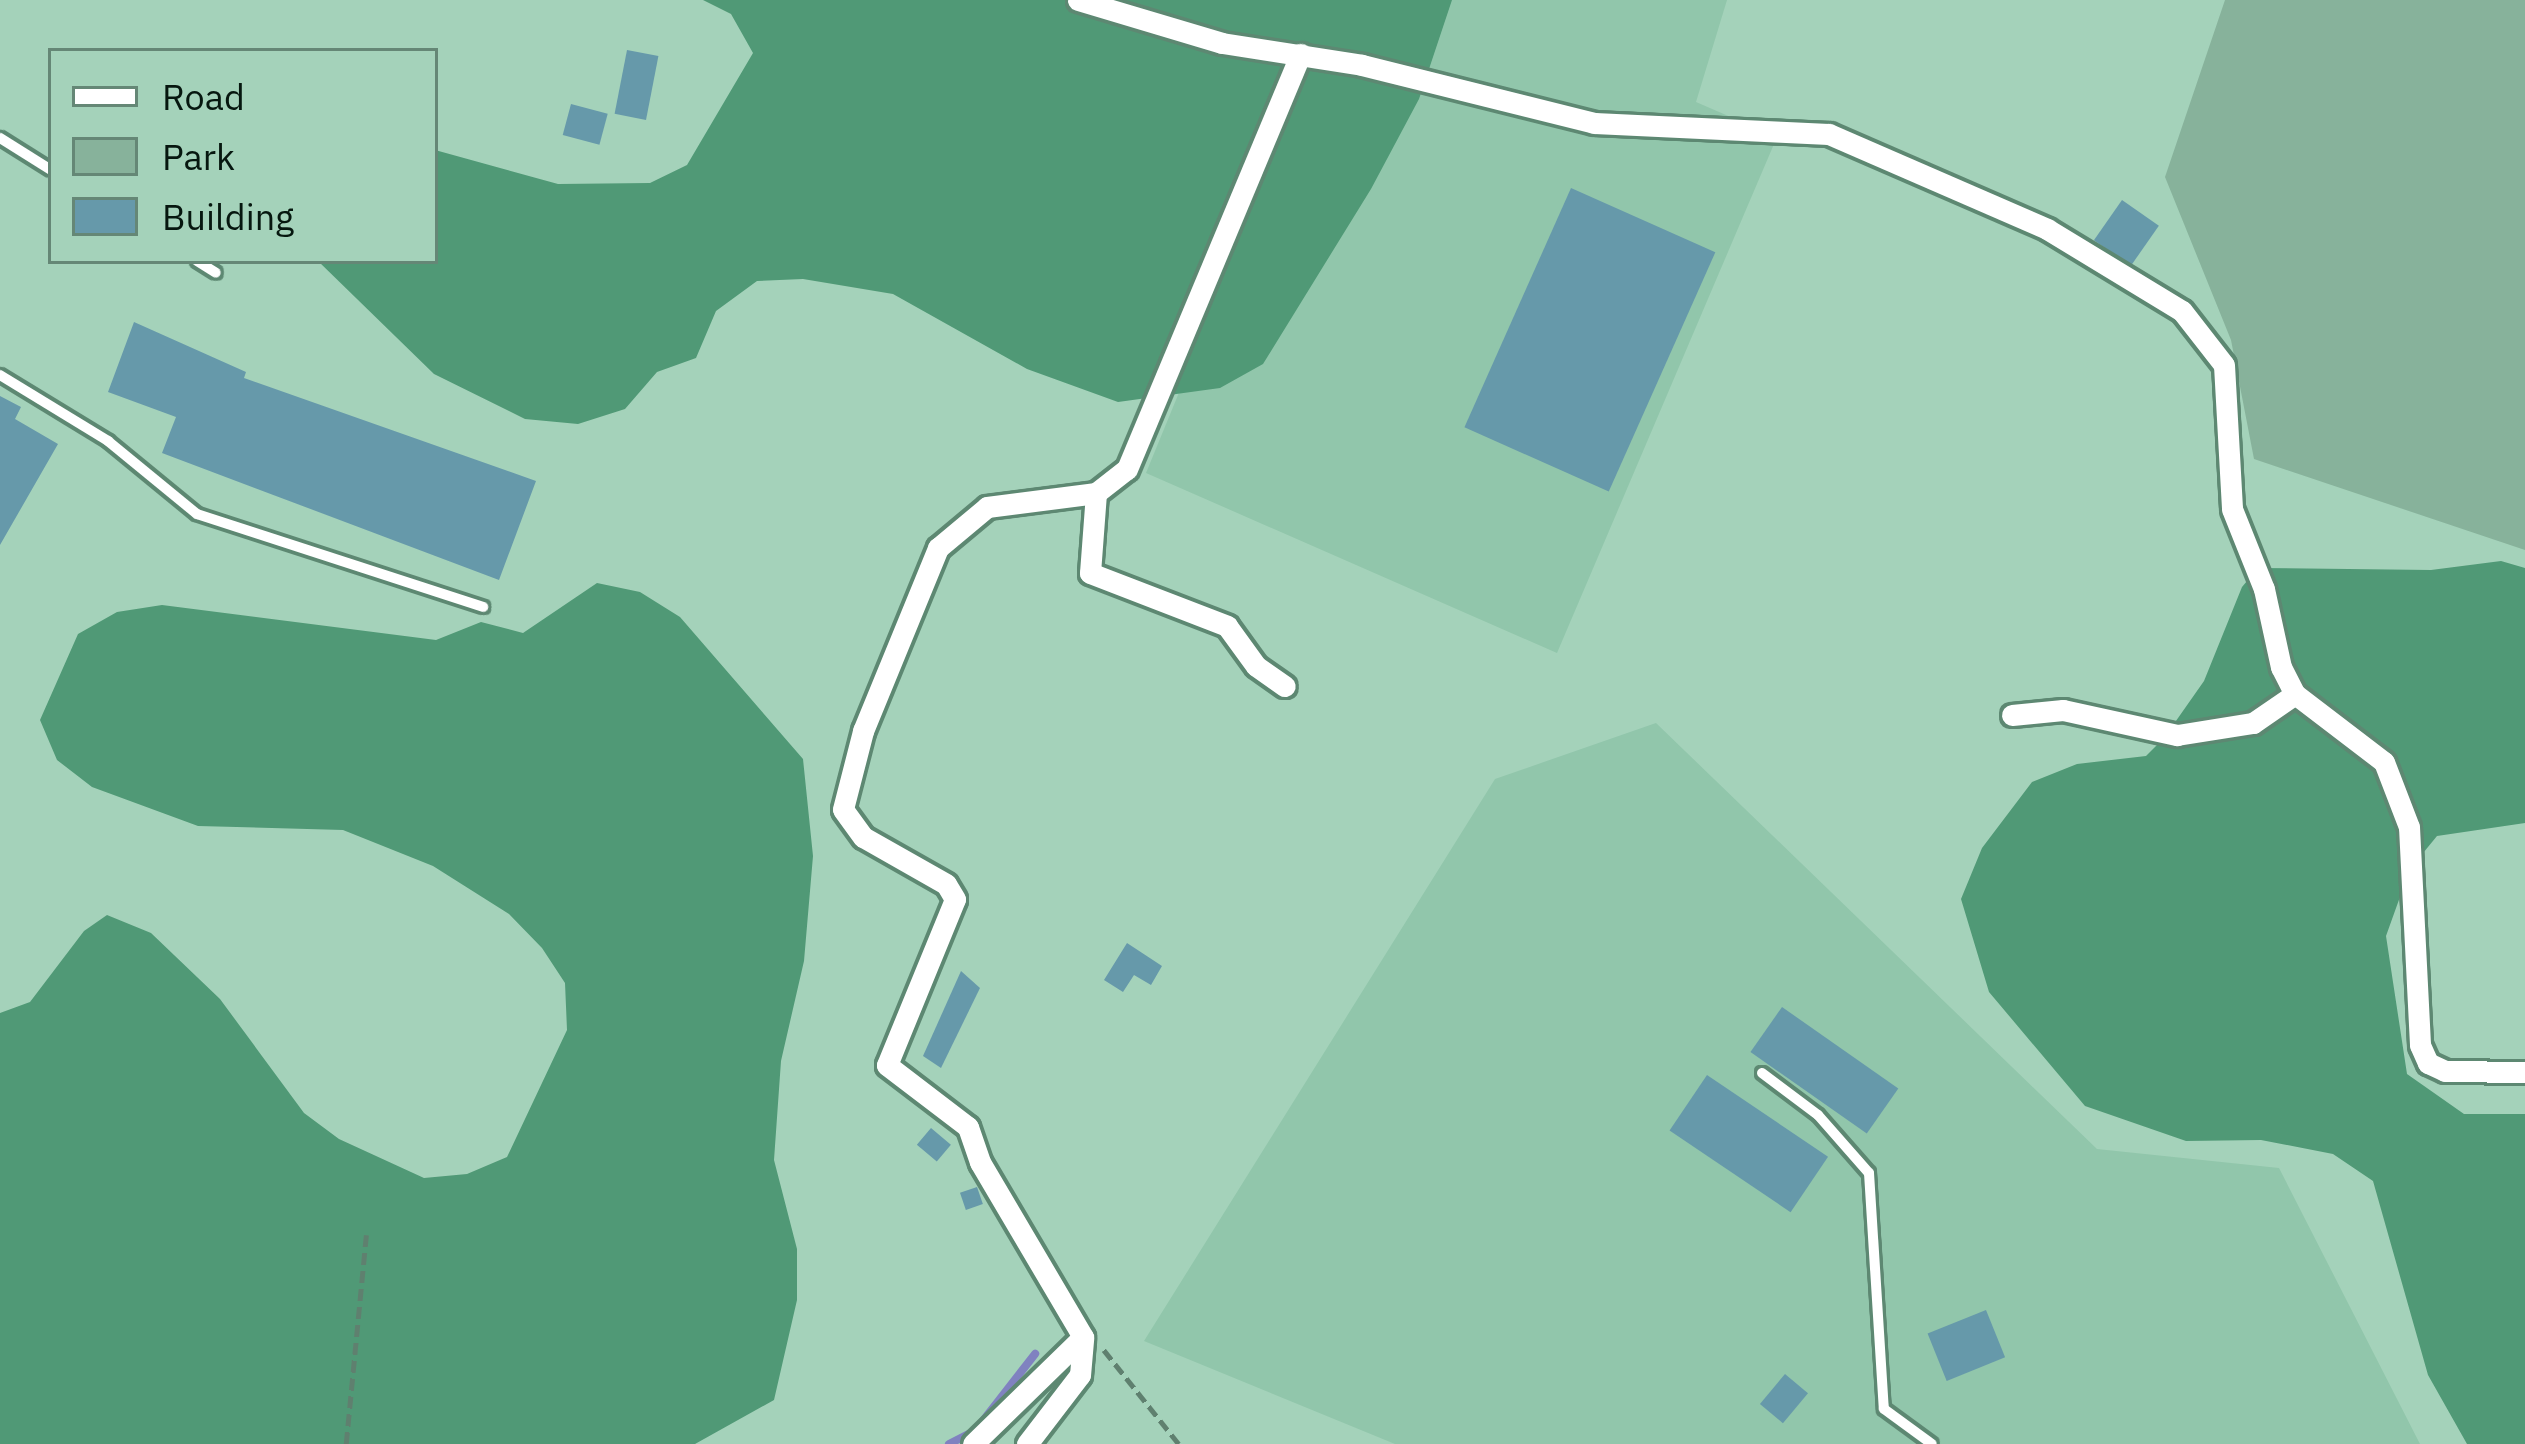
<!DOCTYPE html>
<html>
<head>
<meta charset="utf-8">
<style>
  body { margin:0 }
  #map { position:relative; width:2525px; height:1444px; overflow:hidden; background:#a4d2ba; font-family:"IBM Plex Sans",sans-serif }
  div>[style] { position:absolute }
  .built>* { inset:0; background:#91c6ab }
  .green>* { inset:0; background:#87b29b }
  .forest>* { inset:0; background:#509976 }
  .stream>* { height:8px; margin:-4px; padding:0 4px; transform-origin:4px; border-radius:4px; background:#8082c0 }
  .building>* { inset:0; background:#69a; transform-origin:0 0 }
  .path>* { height:4.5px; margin-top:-2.25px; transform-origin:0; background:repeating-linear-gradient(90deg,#5f806f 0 12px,transparent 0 18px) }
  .roads { filter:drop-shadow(3px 0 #5d8872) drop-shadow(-3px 0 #5d8872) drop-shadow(0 3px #5d8872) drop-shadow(0 -3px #5d8872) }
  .lane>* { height:10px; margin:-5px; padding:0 5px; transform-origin:5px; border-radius:5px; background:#fff }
  .street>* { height:21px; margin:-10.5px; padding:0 10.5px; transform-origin:10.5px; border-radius:10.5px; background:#fff }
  span { translate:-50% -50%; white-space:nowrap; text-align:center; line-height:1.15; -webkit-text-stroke:12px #a4d2ba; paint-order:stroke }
  .legend { position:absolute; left:48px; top:48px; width:390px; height:216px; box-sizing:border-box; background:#a4d2ba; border:3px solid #658776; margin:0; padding:15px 21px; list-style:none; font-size:36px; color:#06170f }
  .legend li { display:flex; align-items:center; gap:24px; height:60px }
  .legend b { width:60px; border:3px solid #658776 }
</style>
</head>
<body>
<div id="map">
  <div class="built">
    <div style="clip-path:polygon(1340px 0,1727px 0,1696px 102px,1777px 137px,1557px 653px,1146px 473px)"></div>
    <div style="clip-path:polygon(1656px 723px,2097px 1149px,2279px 1168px,2420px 1444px,1395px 1444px,1144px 1341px,1495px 779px)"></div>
  </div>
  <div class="green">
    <div style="clip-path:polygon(2225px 0,2525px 0,2525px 550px,2254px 459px,2231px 340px,2165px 177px)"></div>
  </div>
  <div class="forest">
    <div style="clip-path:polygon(703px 0,1452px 0,1419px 99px,1371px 189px,1263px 364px,1220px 388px,1118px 402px,1027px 369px,893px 294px,803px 279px,757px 281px,716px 311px,696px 358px,657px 372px,625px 409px,578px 424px,525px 419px,434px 374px,318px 261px,435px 261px,435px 150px,558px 184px,650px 183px,687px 165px,753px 53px,731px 14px)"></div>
    <div style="clip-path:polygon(2501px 561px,2525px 568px,2525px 823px,2437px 836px,2410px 869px,2386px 936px,2407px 1074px,2464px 1114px,2525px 1114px,2525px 1444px,2467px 1444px,2428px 1375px,2373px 1181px,2333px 1154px,2261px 1140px,2186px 1141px,2085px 1106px,1989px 992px,1961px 899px,1982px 848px,2032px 782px,2077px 764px,2146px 756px,2164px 738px,2204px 681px,2242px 587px,2258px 568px,2431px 570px)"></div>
    <div style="clip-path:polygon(597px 583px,640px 592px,680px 617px,803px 759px,813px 856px,804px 961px,781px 1061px,774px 1160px,797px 1249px,797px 1300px,774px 1400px,695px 1444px,0 1444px,0 1013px,30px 1002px,84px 931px,107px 915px,151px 933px,220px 999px,304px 1113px,339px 1139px,424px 1178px,467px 1174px,507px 1157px,567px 1030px,565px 983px,542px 948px,509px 914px,433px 866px,343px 830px,198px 826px,92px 787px,57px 760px,40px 720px,78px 634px,117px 612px,162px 605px,436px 640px,481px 622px,523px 633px)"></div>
  </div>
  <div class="stream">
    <div style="left:949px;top:1444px;width:29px;rotate:-27deg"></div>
    <div style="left:975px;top:1431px;width:98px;rotate:-52.1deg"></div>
  </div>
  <div class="building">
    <div style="left:627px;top:50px;width:32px;height:65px;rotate:11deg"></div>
    <div style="left:571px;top:104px;width:38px;height:32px;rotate:15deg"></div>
    <div style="left:1571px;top:188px;width:158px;height:262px;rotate:24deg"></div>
    <div style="left:2122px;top:200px;width:45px;height:49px;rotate:35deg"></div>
    <div style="clip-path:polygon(134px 322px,246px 372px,244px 378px,536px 481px,499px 580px,162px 453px,176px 417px,108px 392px)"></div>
    <div style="clip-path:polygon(0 396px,21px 407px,15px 419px,58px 444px,0 545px)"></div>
    <div style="clip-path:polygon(1127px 943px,1162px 966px,1151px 985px,1134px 975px,1123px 992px,1104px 980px)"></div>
    <div style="clip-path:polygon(961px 971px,980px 988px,941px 1068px,923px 1056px)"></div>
    <div style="left:1782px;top:1007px;width:142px;height:55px;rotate:35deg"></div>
    <div style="left:1707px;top:1075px;width:146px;height:67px;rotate:34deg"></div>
    <div style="left:931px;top:1128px;width:26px;height:22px;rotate:40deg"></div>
    <div style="left:977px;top:1187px;width:18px;height:18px;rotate:71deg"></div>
    <div style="left:1986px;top:1310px;width:51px;height:63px;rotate:68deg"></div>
    <div style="left:1785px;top:1374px;width:30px;height:39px;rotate:40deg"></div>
  </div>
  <div class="path">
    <div style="left:1104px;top:1350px;width:120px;rotate:51.4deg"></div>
    <div style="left:346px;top:1444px;width:210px;rotate:-84.5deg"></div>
  </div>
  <div class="roads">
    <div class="lane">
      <div style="left:0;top:138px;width:60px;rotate:32.1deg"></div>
      <div style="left:197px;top:261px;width:22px;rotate:32deg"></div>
      <div style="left:0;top:375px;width:127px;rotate:31.4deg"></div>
      <div style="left:108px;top:441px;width:115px;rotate:39.4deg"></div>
      <div style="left:197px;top:514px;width:301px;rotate:18deg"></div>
      <div style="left:1762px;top:1073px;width:70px;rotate:36.9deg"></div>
      <div style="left:1818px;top:1115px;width:77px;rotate:48.7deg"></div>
      <div style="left:1869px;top:1173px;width:236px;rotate:86.4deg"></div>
      <div style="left:1884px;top:1409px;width:59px;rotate:36.1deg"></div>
    </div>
    <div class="street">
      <div style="left:1078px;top:0;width:150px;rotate:16.6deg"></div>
      <div style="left:1222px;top:43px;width:142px;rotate:8.9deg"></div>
      <div style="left:1362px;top:65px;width:239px;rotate:14deg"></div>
      <div style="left:1594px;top:123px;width:235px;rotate:2.7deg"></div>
      <div style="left:1829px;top:134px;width:238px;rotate:23.5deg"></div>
      <div style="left:2047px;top:229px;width:158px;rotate:31.3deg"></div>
      <div style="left:2182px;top:311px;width:68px;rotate:52.1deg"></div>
      <div style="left:2224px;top:365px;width:144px;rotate:86.8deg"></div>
      <div style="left:2232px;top:509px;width:86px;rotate:68.2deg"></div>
      <div style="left:2264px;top:589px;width:80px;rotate:77.7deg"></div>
      <div style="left:2281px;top:667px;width:30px;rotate:63deg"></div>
      <div style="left:2295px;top:694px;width:112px;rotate:37.4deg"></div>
      <div style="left:2384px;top:762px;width:70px;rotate:69deg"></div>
      <div style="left:2409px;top:827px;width:218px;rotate:87.1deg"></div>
      <div style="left:2420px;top:1045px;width:20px;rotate:66deg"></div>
      <div style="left:2428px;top:1063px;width:19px;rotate:25deg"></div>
      <div style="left:2445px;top:1071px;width:80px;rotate:0.7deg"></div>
      <div style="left:1096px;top:493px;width:80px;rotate:94.3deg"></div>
      <div style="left:1090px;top:573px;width:147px;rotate:21.1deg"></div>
      <div style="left:1227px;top:626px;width:49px;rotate:54.1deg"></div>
      <div style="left:1256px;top:666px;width:35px;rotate:35deg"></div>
      <div style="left:2012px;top:715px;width:51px;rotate:-5.6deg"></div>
      <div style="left:2063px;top:710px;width:117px;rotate:12.4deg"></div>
      <div style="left:2177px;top:735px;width:77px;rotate:-9deg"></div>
      <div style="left:2253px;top:723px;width:51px;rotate:-34.6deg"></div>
      <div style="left:973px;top:1444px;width:153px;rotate:-44.2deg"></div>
      <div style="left:1027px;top:1444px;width:87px;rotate:-52.5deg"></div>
      <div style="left:1080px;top:1375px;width:38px;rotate:-85deg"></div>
      <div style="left:1083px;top:1337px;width:203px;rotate:-120.5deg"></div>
      <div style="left:980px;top:1162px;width:37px;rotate:-109deg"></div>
      <div style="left:968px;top:1127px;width:102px;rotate:-142.6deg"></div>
      <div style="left:887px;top:1065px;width:179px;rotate:-67.7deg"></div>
      <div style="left:955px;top:899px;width:17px;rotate:-121deg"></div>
      <div style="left:946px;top:884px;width:95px;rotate:-150.5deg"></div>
      <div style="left:863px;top:837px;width:34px;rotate:-126deg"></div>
      <div style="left:843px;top:809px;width:81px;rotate:-75.6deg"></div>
      <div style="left:863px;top:731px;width:198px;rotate:-67.7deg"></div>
      <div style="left:938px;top:548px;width:64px;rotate:-39.9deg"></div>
      <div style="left:987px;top:507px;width:110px;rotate:-7.3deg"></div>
      <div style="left:1096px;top:493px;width:39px;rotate:-38deg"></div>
      <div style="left:1127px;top:469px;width:450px;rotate:-67.3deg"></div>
    </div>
  </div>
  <ul class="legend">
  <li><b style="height:15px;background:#fff"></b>Road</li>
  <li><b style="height:33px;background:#87b29b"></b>Park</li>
  <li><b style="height:33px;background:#69a"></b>Building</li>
  </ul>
</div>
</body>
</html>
